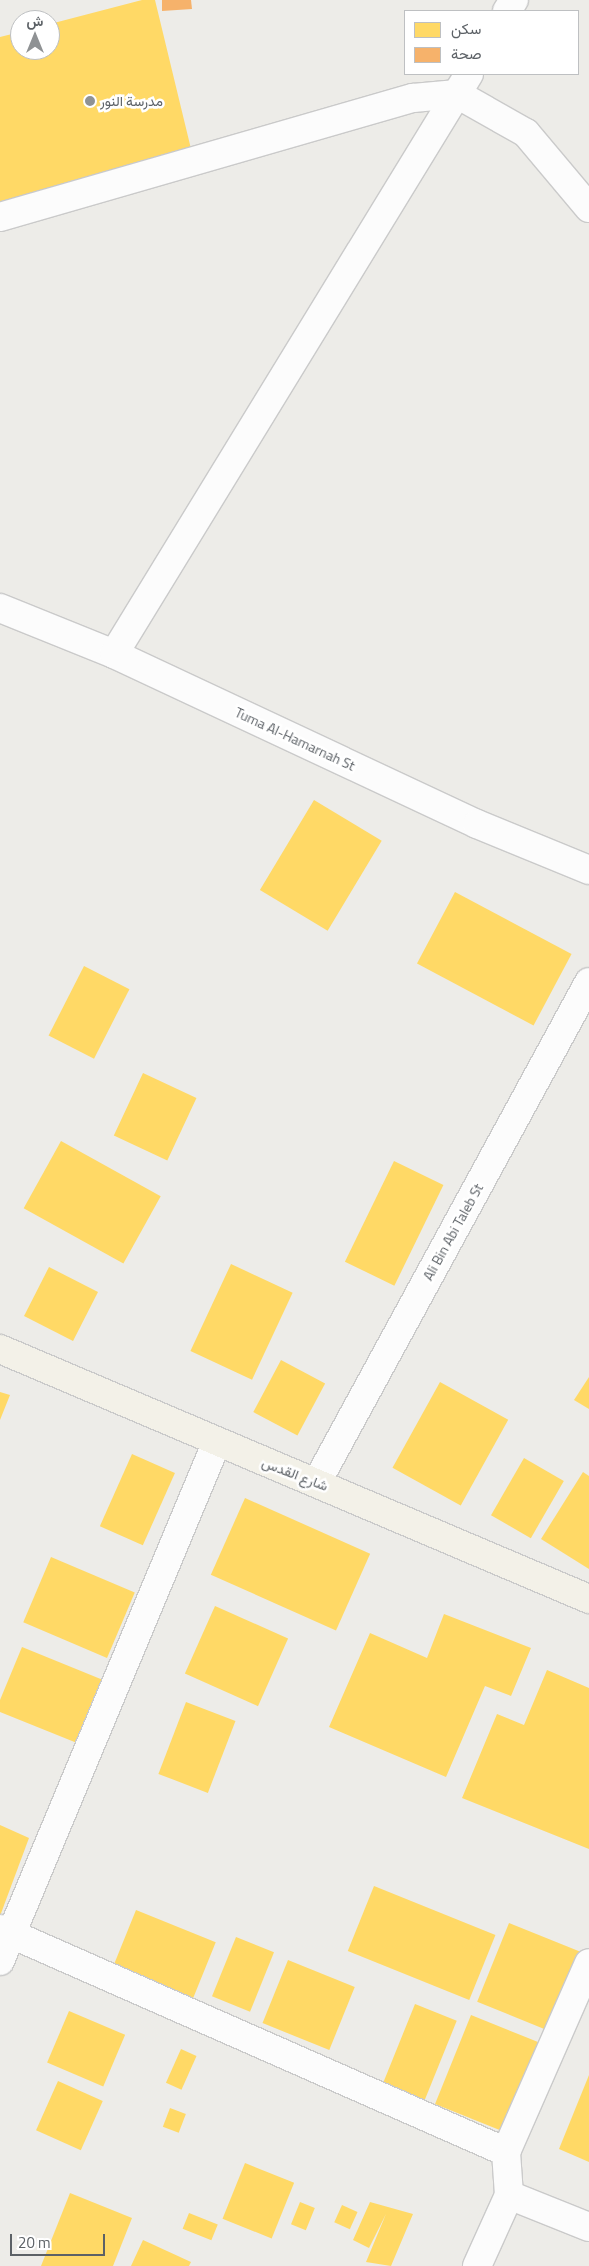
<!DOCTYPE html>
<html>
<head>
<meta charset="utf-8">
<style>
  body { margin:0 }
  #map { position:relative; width:589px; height:2266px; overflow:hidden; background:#edece8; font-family:"Titillium Web",Vazirmatn,sans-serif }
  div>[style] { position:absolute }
  .homes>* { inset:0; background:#ffd966; transform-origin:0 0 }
  .health>* { inset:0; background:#f6b26b }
  .roads { filter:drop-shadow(1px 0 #cacaca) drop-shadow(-1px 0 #cacaca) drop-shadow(0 1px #cacaca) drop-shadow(0 -1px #cacaca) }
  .minor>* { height:28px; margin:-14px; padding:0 14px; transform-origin:14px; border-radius:14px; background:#fcfcfc }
  .major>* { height:28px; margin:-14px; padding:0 14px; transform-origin:14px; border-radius:14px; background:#f3f1e8 }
  .dots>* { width:14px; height:14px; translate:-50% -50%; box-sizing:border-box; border:2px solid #fff; border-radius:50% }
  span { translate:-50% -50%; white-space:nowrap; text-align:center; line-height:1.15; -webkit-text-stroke:5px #fff; paint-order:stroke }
  .poi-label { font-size:14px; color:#5c6166 }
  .left { translate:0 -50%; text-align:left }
  .street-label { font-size:14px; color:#5c6166 }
  .legend { position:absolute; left:404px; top:10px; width:175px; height:65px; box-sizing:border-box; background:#fff; border:1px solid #bec0c2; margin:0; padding:6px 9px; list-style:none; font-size:15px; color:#5c6166 }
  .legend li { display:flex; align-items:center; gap:10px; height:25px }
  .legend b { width:25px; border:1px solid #bec0c2 }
  .north { position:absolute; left:10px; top:10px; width:50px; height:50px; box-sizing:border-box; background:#fff; border:1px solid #bec0c2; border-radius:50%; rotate:0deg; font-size:14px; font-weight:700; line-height:20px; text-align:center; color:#5c6166 }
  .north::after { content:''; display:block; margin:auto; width:18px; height:22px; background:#8f9294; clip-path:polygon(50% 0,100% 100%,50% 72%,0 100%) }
  .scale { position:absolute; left:10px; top:2234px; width:95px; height:22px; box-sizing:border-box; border:2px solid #5c6166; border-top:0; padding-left:6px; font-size:15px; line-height:18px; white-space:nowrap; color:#5c6166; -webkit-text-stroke:4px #fff; paint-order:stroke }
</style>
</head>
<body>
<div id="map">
  <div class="homes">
    <div style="clip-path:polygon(142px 0,155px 0,192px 153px,0 206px,0 37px,20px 32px,20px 50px,50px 50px,50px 24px)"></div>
    <div style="left:314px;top:800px;width:79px;height:105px;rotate:31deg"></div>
    <div style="left:455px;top:892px;width:132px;height:81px;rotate:28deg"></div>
    <div style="left:84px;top:966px;width:51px;height:78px;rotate:27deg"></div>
    <div style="left:143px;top:1073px;width:59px;height:69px;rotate:25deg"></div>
    <div style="left:61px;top:1141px;width:114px;height:77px;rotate:29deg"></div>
    <div style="left:394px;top:1161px;width:55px;height:112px;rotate:26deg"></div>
    <div style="left:231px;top:1264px;width:68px;height:96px;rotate:25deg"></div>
    <div style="left:49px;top:1267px;width:55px;height:55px;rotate:27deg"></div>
    <div style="left:281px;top:1360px;width:50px;height:59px;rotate:28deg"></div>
    <div style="clip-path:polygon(589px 1377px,589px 1409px,574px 1400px)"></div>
    <div style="left:440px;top:1382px;width:78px;height:98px;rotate:29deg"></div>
    <div style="clip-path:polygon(0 1392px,10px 1395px,0 1420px)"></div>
    <div style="left:132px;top:1454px;width:47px;height:79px;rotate:24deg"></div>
    <div style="left:524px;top:1458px;width:46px;height:66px;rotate:30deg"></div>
    <div style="clip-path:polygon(583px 1472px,589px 1476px,589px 1569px,541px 1539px)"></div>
    <div style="left:245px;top:1498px;width:137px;height:84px;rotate:24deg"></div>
    <div style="left:51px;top:1557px;width:91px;height:71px;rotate:23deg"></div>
    <div style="left:215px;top:1606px;width:80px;height:74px;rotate:24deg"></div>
    <div style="clip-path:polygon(444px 1614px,531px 1648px,511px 1696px,485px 1686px,446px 1777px,329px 1727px,370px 1633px,427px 1658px)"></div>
    <div style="clip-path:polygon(22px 1647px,108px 1682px,82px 1745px,0 1712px,0 1700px)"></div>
    <div style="clip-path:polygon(547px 1670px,589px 1688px,589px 1849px,462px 1798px,497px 1714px,524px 1725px)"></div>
    <div style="left:186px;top:1702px;width:53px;height:77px;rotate:21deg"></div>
    <div style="clip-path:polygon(0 1825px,29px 1838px,0 1916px)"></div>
    <div style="left:374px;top:1886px;width:131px;height:70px;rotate:22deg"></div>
    <div style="left:136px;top:1910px;width:86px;height:61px;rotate:22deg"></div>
    <div style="left:509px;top:1923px;width:81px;height:85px;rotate:22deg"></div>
    <div style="left:236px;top:1937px;width:41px;height:64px;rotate:22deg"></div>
    <div style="left:288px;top:1960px;width:72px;height:68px;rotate:22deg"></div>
    <div style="left:415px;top:2004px;width:45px;height:90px;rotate:22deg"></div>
    <div style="left:69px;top:2011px;width:61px;height:56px;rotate:23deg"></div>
    <div style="left:471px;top:2015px;width:79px;height:96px;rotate:22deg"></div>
    <div style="left:181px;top:2049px;width:17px;height:37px;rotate:24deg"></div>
    <div style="clip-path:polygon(589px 2075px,589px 2162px,559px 2149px)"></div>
    <div style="left:58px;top:2081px;width:49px;height:54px;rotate:24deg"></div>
    <div style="left:170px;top:2108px;width:17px;height:20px;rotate:21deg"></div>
    <div style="left:245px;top:2163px;width:53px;height:60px;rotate:22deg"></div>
    <div style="clip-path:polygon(70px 2193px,132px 2218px,113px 2266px,41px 2266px)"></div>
    <div style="left:300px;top:2202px;width:16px;height:24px;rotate:22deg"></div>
    <div style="clip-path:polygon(370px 2202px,413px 2214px,391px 2266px,366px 2262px,386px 2214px,369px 2248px,353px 2240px)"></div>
    <div style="left:342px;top:2205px;width:17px;height:19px;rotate:24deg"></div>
    <div style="left:189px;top:2213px;width:31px;height:17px;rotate:22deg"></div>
    <div style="clip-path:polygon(143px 2240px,191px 2262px,189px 2266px,131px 2266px)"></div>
  </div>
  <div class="health">
    <div style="clip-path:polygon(162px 0,191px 0,192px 9px,162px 11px)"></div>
  </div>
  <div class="roads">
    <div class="minor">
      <div style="left:507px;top:11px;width:13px;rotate:-58deg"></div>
      <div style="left:0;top:217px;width:430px;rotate:-16.1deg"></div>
      <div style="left:413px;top:98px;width:44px;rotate:-5.2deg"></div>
      <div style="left:457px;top:94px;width:79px;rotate:29.5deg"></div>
      <div style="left:526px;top:133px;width:98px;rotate:50deg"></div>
      <div style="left:0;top:608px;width:123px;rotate:22deg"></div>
      <div style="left:114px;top:654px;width:401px;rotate:25.1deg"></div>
      <div style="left:477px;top:824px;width:121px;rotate:22.3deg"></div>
      <div style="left:114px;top:654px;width:680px;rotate:-58.53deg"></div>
      <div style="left:317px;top:1482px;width:569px;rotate:-61.45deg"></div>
      <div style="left:0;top:1929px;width:553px;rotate:23.78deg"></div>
      <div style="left:0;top:1961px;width:560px;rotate:-67.33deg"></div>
      <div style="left:509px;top:2195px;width:86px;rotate:21.8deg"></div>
      <div style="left:477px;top:2266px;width:78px;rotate:-65.7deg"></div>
      <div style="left:509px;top:2195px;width:43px;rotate:-94deg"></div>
      <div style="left:506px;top:2152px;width:206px;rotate:-66.3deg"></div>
    </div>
    <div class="major">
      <div style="left:0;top:1349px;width:640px;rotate:23deg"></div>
    </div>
  </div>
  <div class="dots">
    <div style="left:90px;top:101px;background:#8f9294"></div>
  </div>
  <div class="poi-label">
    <span class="left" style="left:100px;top:101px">مدرسة النور</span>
  </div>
  <div class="street-label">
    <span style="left:295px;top:739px;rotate:25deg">Tuma Al-Hamarnah St</span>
    <span style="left:453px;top:1232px;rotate:-61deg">Ali Bin Abi Taleb St</span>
    <span style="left:295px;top:1474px;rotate:21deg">شارع القدس</span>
  </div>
  <ul class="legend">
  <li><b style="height:14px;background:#ffd966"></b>سكن</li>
  <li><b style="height:14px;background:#f6b26b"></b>صحة</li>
  </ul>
  <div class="north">ش</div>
  <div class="scale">20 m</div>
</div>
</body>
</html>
